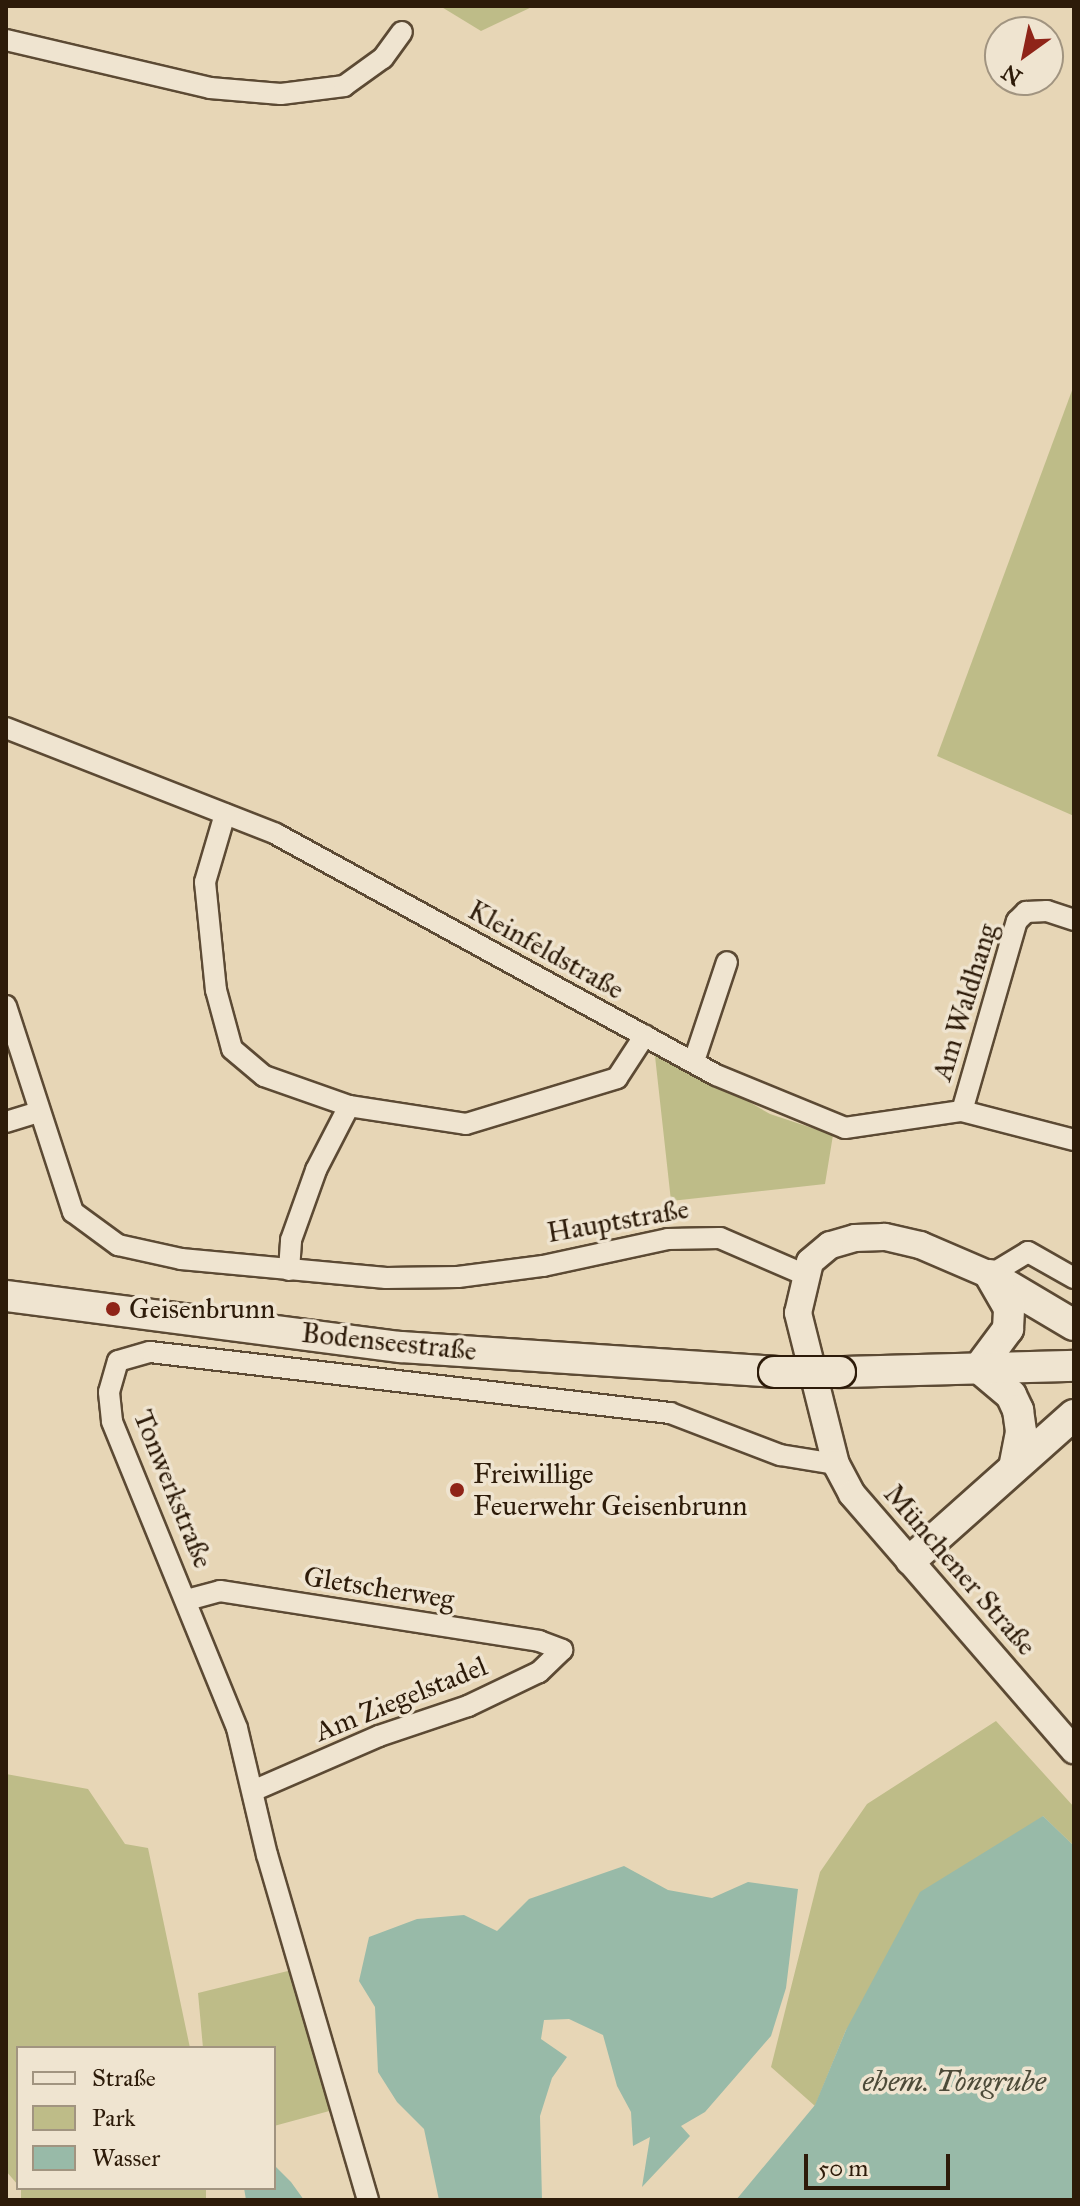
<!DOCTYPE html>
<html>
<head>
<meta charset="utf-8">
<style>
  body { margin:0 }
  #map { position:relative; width:1080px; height:2206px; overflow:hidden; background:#e7d6b6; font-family:"IM FELL Great Primer",serif }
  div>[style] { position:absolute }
  .green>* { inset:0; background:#bebc88; transform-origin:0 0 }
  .water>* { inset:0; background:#98baa8 }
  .roads { filter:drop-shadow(2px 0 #5c4a34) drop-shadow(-2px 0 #5c4a34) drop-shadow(0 2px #5c4a34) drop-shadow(0 -2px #5c4a34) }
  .minor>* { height:20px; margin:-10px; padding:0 10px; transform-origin:10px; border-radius:10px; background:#efe4d0 }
  .tertiary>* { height:26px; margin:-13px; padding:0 13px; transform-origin:13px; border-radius:13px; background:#efe4d0 }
  .secondary>* { height:30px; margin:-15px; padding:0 15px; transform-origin:15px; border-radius:15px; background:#efe4d0 }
  .bridges { filter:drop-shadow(2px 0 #2d1b09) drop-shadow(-2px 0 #2d1b09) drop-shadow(0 2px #2d1b09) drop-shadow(0 -2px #2d1b09) }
  .secondary-bridge>* { height:30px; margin:-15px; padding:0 15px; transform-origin:15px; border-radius:15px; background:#efe4d0 }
  .dots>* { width:22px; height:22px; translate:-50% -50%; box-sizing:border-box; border:4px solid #efe4d0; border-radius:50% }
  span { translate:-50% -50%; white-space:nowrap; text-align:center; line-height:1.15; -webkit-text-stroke:7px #efe4d0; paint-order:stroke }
  .street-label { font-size:28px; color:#2d1b09 }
  .poi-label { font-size:28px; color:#2d1b09 }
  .left { translate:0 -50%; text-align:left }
  .water-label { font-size:30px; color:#4d4b39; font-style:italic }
  .frame { position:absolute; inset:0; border:8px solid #2d1b09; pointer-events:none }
  .legend { position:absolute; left:16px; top:2046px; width:260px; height:144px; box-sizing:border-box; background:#efe4d0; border:2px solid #a19480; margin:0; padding:10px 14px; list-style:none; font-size:24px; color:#2d1b09 }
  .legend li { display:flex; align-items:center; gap:16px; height:40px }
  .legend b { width:40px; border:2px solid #a19480 }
  .north { position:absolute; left:984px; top:16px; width:80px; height:80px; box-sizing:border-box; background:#efe4d0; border:2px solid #a19480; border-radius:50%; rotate:213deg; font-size:22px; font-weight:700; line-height:32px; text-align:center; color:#2d1b09 }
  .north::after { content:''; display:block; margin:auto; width:28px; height:36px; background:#8f2418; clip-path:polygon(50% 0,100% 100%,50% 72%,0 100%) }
  .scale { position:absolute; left:804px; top:2154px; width:146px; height:36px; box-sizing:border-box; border:4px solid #2d1b09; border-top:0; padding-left:10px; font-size:24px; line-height:28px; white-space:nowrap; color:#2d1b09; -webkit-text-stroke:6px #efe4d0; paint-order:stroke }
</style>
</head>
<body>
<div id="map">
  <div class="green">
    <div style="clip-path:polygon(440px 6px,534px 6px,481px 31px)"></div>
    <div style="clip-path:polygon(1074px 385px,1074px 816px,937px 756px)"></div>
    <div style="clip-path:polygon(654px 1047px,770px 1114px,833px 1135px,825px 1184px,671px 1201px)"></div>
    <div style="clip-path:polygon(996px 1721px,1074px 1807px,1074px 1846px,1043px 1816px,846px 2030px,815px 2106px,771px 2067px,820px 1872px,867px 1804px)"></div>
    <div style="clip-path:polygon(6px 1774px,88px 1789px,125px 1844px,148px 1848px,190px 2048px,18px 2048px,18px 2185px,6px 2171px)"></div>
    <div style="clip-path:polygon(292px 1970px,333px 2110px,274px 2126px,274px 2048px,203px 2048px,198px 1993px)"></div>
    <div style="left:21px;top:2188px;width:185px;height:16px"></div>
  </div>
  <div class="water">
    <div style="clip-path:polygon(1043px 1816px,1074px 1846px,1074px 2200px,736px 2200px,815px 2105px,846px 2030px,920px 1892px)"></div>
    <div style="clip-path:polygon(624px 1866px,668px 1890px,712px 1898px,748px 1882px,798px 1889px,786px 1988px,771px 2036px,705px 2112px,681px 2126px,690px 2136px,642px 2187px,650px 2137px,633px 2146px,631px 2112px,617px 2086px,603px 2035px,569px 2019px,544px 2020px,541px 2039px,567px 2057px,552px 2078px,540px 2116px,542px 2200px,439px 2200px,424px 2129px,397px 2102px,378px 2072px,375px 2007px,359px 1981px,369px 1937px,417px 1919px,464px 1915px,497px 1931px,529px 1899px)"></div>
    <div style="clip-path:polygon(274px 2165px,291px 2182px,304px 2200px,246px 2200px,244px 2188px,274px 2188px)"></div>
  </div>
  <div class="roads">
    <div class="minor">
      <div style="left:6px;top:40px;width:210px;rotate:13.2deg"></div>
      <div style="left:210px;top:88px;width:71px;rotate:4.8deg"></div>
      <div style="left:281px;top:94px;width:64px;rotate:-7.2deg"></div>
      <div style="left:344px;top:86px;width:48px;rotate:-35.7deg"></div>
      <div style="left:383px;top:58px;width:32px;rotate:-54deg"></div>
      <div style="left:6px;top:728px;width:290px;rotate:21.4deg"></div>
      <div style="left:276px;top:834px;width:502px;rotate:28.71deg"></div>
      <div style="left:716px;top:1075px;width:139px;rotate:22.3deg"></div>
      <div style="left:845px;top:1128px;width:118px;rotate:-8.3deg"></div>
      <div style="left:962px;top:1111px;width:116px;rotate:14.5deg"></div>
      <div style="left:225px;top:814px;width:71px;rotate:106.4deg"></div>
      <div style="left:205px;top:882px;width:109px;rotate:84.2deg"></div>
      <div style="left:216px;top:990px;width:61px;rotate:74.8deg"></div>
      <div style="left:232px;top:1049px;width:42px;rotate:40.2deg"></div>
      <div style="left:264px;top:1076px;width:90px;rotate:19.4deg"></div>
      <div style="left:349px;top:1106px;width:118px;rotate:8.7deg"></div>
      <div style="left:466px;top:1124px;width:158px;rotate:-16.9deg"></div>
      <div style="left:617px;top:1078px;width:51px;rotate:-56.9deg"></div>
      <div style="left:6px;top:1006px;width:217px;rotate:72deg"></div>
      <div style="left:73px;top:1212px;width:56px;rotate:36.3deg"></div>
      <div style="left:118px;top:1245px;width:65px;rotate:12.5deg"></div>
      <div style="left:181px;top:1259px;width:206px;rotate:5.3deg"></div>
      <div style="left:386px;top:1278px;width:72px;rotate:-0.8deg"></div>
      <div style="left:458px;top:1277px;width:86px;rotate:-7.4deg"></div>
      <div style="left:543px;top:1266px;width:128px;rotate:-12.2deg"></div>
      <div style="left:668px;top:1239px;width:52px;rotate:-1.1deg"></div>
      <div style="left:720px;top:1238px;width:90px;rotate:23.4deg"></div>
      <div style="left:694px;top:1061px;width:104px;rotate:-71.6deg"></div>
      <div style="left:962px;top:1111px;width:198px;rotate:-73.9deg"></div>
      <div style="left:1017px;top:921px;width:13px;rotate:-45deg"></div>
      <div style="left:1026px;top:912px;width:21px;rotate:-3deg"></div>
      <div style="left:1047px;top:911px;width:28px;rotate:18deg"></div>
      <div style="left:6px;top:1122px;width:34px;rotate:-17deg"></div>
      <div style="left:289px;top:1270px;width:30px;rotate:-86deg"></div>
      <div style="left:291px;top:1240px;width:74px;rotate:-70.3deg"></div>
      <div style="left:316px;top:1170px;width:72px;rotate:-62.7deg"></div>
      <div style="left:990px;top:1275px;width:44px;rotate:-31.2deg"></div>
      <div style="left:1028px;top:1252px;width:53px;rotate:29.5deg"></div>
      <div style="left:187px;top:1600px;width:34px;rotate:-15deg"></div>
      <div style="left:220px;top:1591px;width:323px;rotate:8.9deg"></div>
      <div style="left:539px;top:1641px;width:25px;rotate:21deg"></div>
      <div style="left:562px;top:1650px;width:32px;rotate:136deg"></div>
      <div style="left:539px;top:1672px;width:79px;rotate:154.4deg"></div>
      <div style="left:468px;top:1706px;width:94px;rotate:161.4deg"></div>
      <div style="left:379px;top:1736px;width:135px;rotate:156.5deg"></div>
      <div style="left:368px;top:2200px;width:359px;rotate:-106.3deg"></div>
      <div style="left:267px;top:1855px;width:130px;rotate:-103.3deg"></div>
      <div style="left:237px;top:1728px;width:331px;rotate:-112.2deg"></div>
      <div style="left:112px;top:1421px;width:29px;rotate:-96deg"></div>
      <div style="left:109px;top:1392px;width:32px;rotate:-74deg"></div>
      <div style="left:118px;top:1361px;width:33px;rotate:-16deg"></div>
      <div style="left:150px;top:1352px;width:524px;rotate:6.69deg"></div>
      <div style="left:670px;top:1413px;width:118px;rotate:20.9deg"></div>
      <div style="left:780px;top:1455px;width:57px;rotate:9.1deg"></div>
    </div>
    <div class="tertiary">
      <div style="left:990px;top:1275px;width:76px;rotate:-156.8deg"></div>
      <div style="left:920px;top:1245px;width:37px;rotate:-167deg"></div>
      <div style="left:884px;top:1237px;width:29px;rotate:178deg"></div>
      <div style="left:855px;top:1238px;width:26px;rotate:164deg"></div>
      <div style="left:830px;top:1245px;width:26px;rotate:140deg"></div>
      <div style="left:810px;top:1262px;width:52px;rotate:103.2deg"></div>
      <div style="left:798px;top:1313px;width:156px;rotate:75.9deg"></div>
      <div style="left:836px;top:1464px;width:34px;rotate:62deg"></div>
      <div style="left:852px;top:1494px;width:339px;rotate:49.1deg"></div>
    </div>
    <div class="secondary">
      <div style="left:993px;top:1277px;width:94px;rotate:30.7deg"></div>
      <div style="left:6px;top:1296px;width:398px;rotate:7.4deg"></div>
      <div style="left:401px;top:1347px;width:374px;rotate:3.8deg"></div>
      <div style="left:979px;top:1368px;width:42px;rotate:40.2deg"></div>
      <div style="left:1011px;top:1395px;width:17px;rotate:65deg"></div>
      <div style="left:1018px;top:1410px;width:22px;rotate:82deg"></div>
      <div style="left:1021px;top:1432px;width:36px;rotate:101deg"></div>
      <div style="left:979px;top:1368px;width:49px;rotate:-53.4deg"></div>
      <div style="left:1008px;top:1329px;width:21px;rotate:-87deg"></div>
      <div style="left:1009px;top:1308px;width:38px;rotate:-120deg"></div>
      <div style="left:840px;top:1372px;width:234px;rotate:-1.5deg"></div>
      <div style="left:911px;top:1560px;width:218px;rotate:-41.7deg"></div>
    </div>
  </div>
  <div class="bridges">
    <div class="secondary-bridge">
      <div style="left:774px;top:1372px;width:66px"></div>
    </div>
  </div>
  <div class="dots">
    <div style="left:113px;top:1309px;background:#8f2418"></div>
    <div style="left:457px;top:1490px;background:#8f2418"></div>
  </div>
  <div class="street-label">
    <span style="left:546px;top:950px;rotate:29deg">Kleinfeldstraße</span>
    <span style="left:965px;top:1002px;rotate:-73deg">Am Waldhang</span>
    <span style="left:618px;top:1221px;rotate:-10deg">Hauptstraße</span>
    <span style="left:389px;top:1342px;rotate:6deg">Bodenseestraße</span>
    <span style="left:173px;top:1489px;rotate:68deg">Tonwerkstraße</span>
    <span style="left:960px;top:1570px;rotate:49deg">Münchener Straße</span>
    <span style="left:379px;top:1588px;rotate:9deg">Gletscherweg</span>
    <span style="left:401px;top:1699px;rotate:-22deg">Am Ziegelstadel</span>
  </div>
  <div class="poi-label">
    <span class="left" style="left:129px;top:1309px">Geisenbrunn</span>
    <span class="left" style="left:473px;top:1490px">Freiwillige<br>Feuerwehr Geisenbrunn</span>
  </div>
  <div class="water-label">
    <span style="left:954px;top:2081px">ehem. Tongrube</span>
  </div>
  <div class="frame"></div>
  <ul class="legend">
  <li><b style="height:10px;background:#efe4d0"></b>Straße</li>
  <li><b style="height:22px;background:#bebc88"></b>Park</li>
  <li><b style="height:22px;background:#98baa8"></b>Wasser</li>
  </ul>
  <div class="north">N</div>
  <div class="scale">50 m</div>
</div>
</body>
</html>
